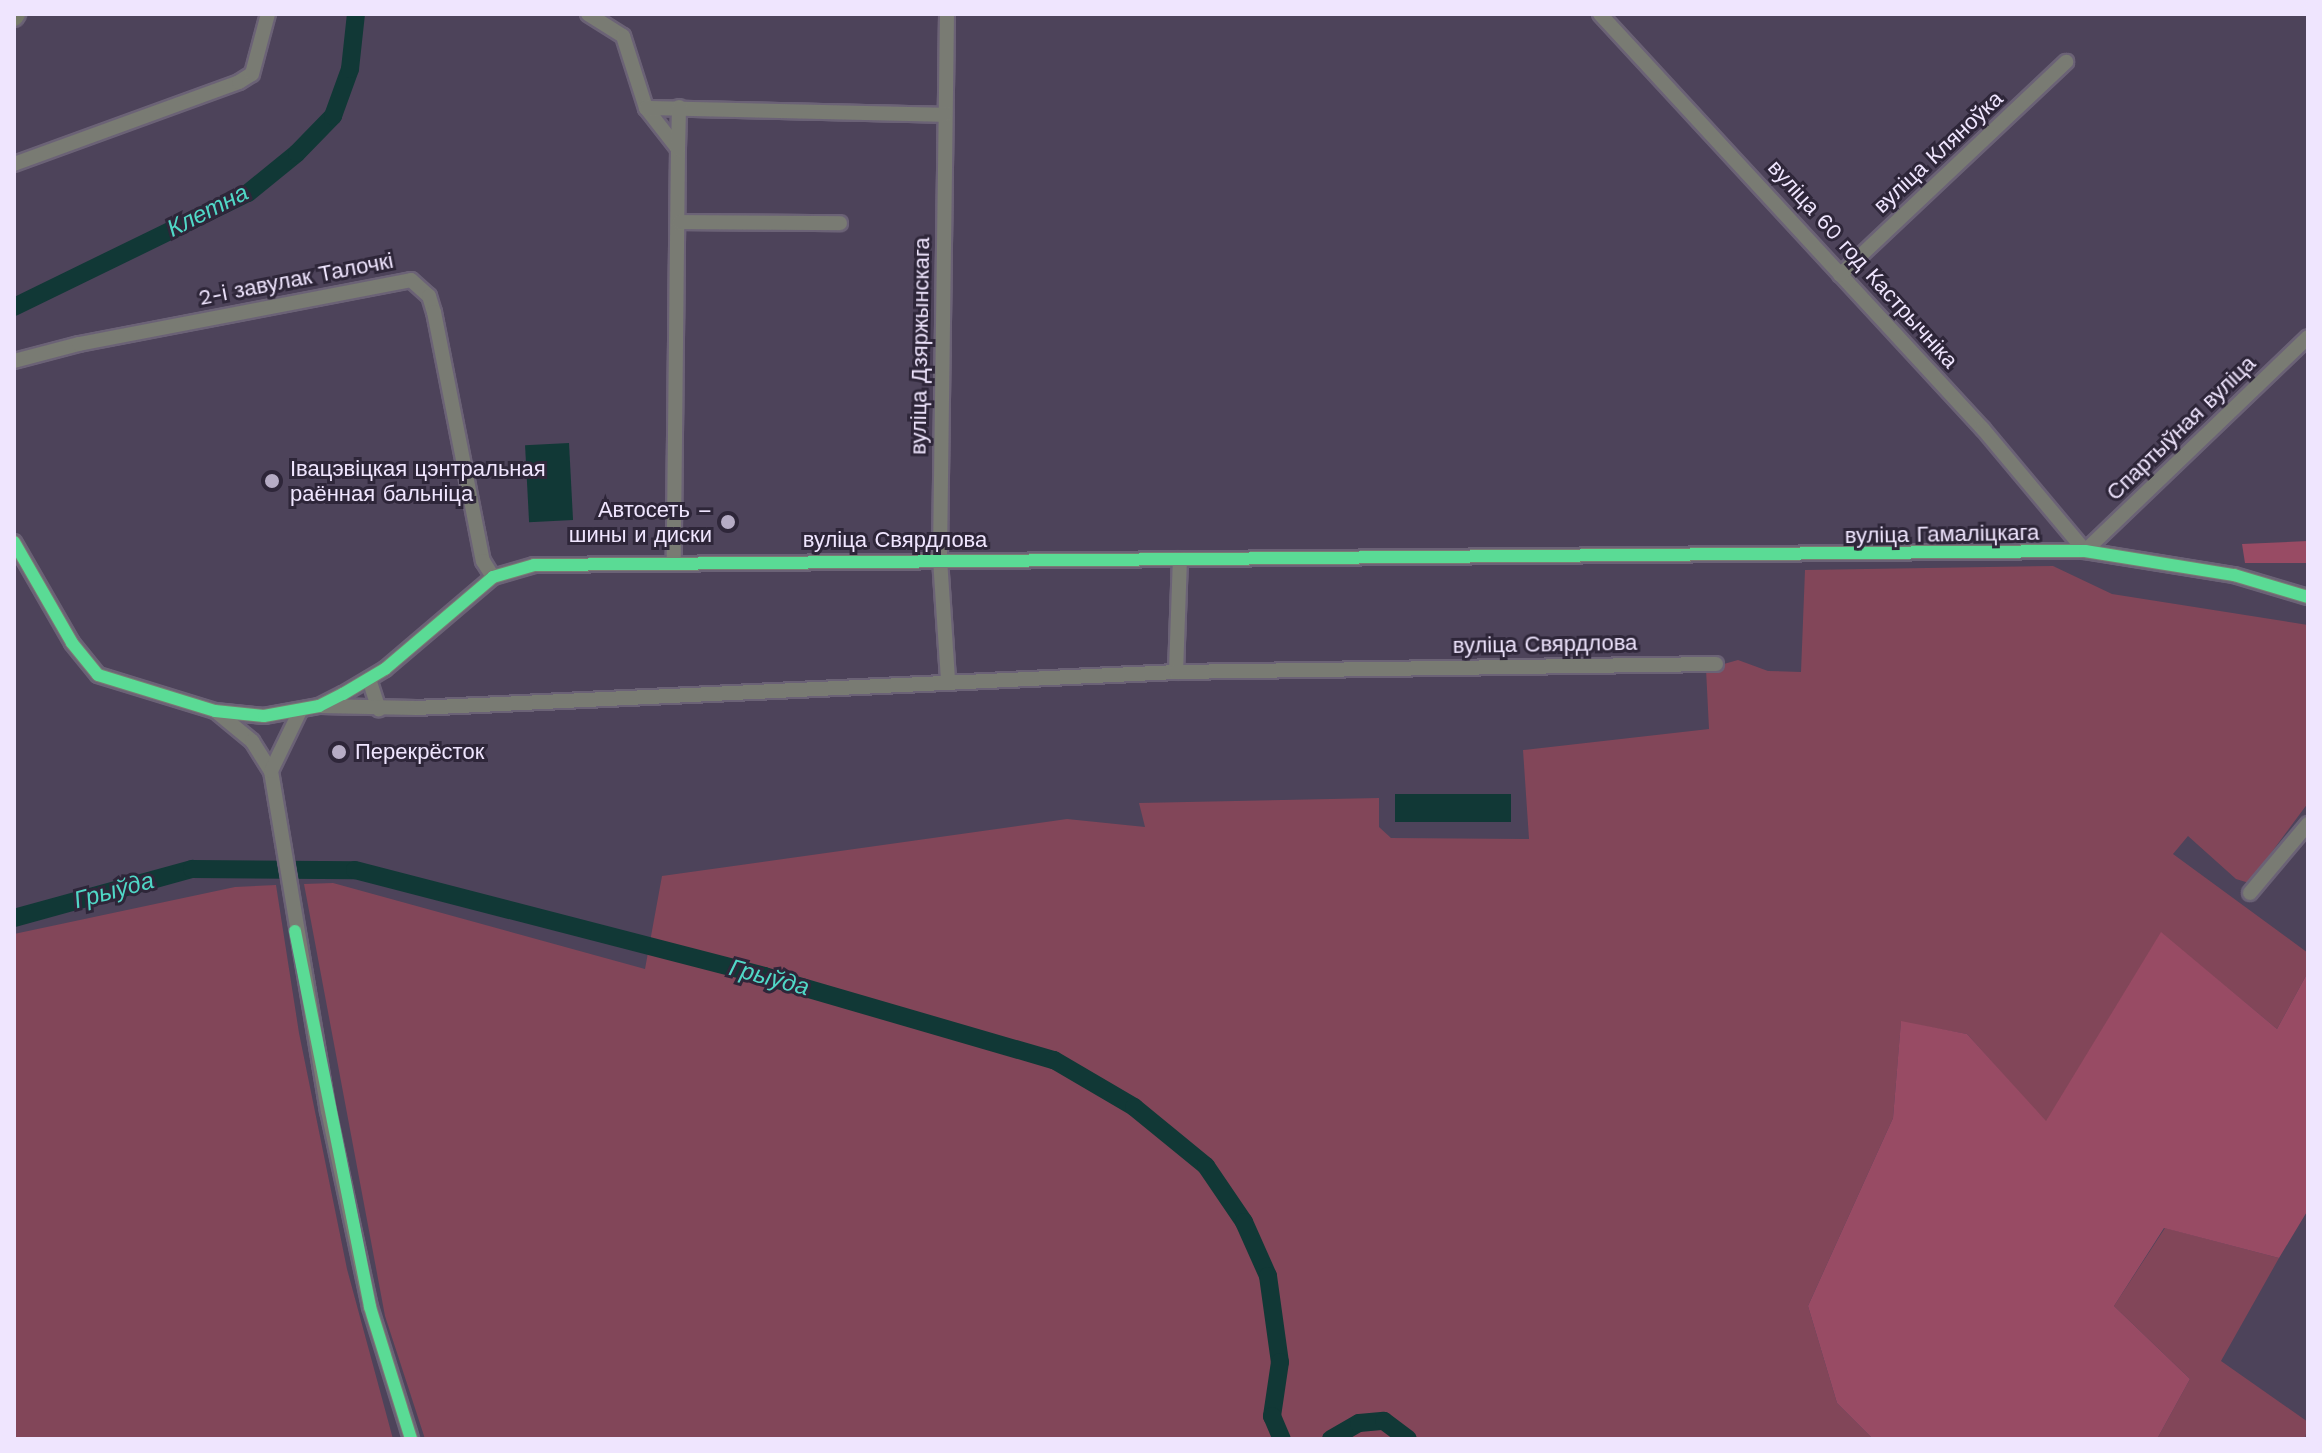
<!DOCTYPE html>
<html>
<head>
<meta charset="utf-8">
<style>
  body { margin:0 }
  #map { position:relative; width:2322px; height:1453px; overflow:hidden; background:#4d435a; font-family:"Work Sans",sans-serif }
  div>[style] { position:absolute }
  .green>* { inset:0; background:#824659 }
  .forest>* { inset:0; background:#984b64 }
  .water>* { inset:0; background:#113836; transform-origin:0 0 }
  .river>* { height:18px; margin:-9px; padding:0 9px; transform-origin:9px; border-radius:9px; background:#113836 }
  .roads { filter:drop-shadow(2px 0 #6b6276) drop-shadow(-2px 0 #6b6276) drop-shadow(0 2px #6b6276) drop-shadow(0 -2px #6b6276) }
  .minor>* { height:14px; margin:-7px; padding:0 7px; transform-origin:7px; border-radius:7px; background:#797b73 }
  .major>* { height:18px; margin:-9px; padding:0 9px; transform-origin:9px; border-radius:9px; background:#747967 }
  .cycleway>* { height:12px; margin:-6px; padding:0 6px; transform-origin:6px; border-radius:6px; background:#5adb95 }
  .dots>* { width:22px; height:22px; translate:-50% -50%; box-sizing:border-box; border:4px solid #2e2639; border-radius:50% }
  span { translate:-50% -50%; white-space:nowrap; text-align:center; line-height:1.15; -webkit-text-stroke:6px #2e2639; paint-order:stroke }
  .street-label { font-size:22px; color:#efe5fe }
  .poi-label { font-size:22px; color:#efe5fe }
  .left { translate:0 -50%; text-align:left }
  .right { translate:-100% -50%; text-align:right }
  .water-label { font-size:24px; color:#50d8c7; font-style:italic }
  .frame { position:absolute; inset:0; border:16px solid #efe5fe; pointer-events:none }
</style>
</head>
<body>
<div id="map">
  <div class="green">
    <div style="clip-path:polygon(2053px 566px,2112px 594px,2308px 625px,2308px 803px,2249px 883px,2236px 879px,2188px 836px,2173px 854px,2308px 953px,2308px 972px,2277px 1029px,2161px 933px,2046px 1122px,1967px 1034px,1901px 1022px,1893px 1118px,1808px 1306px,1837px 1403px,1873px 1439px,425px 1439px,385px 1316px,304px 884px,333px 883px,645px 969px,662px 876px,1067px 819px,1145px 827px,1139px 803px,1379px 798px,1379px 827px,1391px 838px,1529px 839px,1523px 750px,1709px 729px,1706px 669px,1738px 660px,1768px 671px,1801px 672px,1805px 570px)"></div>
    <div style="clip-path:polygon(276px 885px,299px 1033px,347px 1269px,393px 1439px,14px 1439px,14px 934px,235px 887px)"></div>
    <div style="clip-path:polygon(2165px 1228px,2279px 1258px,2221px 1361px,2308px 1422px,2305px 1439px,2157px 1439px,2190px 1379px,2114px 1306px)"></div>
  </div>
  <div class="forest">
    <div style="clip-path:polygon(2308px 541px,2308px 563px,2245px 563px,2242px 544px)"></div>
    <div style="clip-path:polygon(2161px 932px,2277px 1029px,2308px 972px,2308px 1210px,2279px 1258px,2164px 1228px,2114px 1306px,2190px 1379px,2157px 1439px,1873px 1439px,1837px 1403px,1808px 1306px,1893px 1118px,1901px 1021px,1967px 1034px,2046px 1121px)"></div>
  </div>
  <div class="water">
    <div style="left:569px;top:443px;width:77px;height:44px;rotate:87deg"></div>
    <div style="left:1511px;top:794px;width:28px;height:116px;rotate:90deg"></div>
  </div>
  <div class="river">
    <div style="left:14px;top:307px;width:260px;rotate:-26deg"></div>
    <div style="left:248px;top:193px;width:63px;rotate:-39.2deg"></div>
    <div style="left:297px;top:153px;width:52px;rotate:-45.8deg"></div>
    <div style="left:333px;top:116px;width:50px;rotate:-70.1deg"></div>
    <div style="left:350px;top:69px;width:55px;rotate:-83.8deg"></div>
    <div style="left:14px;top:918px;width:185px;rotate:-15.4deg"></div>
    <div style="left:192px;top:869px;width:163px;rotate:0.4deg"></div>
    <div style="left:355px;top:870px;width:423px;rotate:14.5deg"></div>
    <div style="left:764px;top:976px;width:302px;rotate:16.2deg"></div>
    <div style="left:1054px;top:1060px;width:93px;rotate:30.4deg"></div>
    <div style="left:1134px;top:1107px;width:93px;rotate:39.3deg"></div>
    <div style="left:1206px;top:1166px;width:68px;rotate:55.8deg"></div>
    <div style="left:1244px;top:1222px;width:59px;rotate:66deg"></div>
    <div style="left:1268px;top:1276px;width:87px;rotate:82.1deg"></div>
    <div style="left:1280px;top:1362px;width:55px;rotate:98.4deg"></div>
    <div style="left:1272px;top:1416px;width:25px;rotate:67deg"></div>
    <div style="left:1331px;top:1439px;width:32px;rotate:-30deg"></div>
    <div style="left:1359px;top:1423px;width:25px;rotate:-5deg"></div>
    <div style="left:1384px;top:1421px;width:30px;rotate:37deg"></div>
  </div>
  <div class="roads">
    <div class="minor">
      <div style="left:588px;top:14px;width:41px;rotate:32.2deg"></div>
      <div style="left:623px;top:36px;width:76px;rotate:72.3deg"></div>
      <div style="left:646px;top:108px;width:52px;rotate:52deg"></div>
      <div style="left:678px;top:149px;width:412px;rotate:90.6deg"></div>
      <div style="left:947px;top:14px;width:545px;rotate:90.74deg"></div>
      <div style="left:940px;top:559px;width:120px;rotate:86.2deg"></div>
      <div style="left:1600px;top:14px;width:565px;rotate:47.3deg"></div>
      <div style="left:1983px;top:429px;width:159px;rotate:50.1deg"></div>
      <div style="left:646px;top:108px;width:299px;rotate:1.3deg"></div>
      <div style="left:678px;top:149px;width:42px;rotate:-88.6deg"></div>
      <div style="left:14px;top:164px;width:239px;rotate:-20deg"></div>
      <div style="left:239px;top:82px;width:15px;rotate:-32deg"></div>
      <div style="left:252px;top:74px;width:62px;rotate:-75.1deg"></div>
      <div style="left:679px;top:222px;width:161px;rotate:0.4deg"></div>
      <div style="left:1840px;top:275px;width:311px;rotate:-43.3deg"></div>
      <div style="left:14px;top:361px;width:67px;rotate:-14.7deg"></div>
      <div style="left:79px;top:344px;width:338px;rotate:-10.9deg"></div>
      <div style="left:411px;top:280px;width:24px;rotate:42deg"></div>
      <div style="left:429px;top:296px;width:17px;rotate:73deg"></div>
      <div style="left:434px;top:312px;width:254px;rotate:78.9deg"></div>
      <div style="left:483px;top:561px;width:19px;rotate:58deg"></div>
      <div style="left:14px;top:542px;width:116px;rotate:60.1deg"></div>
      <div style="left:72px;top:643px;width:41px;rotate:50.9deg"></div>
      <div style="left:98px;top:675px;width:122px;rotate:17.1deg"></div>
      <div style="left:215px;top:711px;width:49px;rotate:5.8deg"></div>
      <div style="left:264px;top:716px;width:56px;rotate:-10.3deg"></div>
      <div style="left:319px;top:706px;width:27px;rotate:-27deg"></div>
      <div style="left:343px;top:694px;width:49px;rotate:-30.8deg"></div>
      <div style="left:385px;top:669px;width:142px;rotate:-40.4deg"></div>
      <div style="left:493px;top:577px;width:43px;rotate:-16.3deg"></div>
      <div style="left:534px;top:565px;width:1551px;rotate:-0.52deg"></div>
      <div style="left:2085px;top:551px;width:151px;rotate:9.2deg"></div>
      <div style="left:2234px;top:575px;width:77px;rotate:16.6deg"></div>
      <div style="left:2085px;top:551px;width:309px;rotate:-43.8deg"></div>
      <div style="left:1176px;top:672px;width:113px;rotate:-88deg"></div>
      <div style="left:369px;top:679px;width:32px;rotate:72deg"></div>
      <div style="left:321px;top:706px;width:95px;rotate:1.2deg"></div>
      <div style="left:416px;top:708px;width:761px;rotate:-2.71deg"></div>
      <div style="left:1176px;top:672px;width:540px;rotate:-0.85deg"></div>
      <div style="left:218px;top:713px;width:44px;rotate:39.5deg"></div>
      <div style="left:252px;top:741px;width:36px;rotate:58deg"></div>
      <div style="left:271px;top:771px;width:345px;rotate:80.5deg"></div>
      <div style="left:328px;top:1111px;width:200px;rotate:77.9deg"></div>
      <div style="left:370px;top:1307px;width:138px;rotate:72.7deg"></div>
      <div style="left:271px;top:771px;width:67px;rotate:-64.2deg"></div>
      <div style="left:2250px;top:893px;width:90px;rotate:-50deg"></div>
    </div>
    <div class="major">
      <div style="left:14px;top:17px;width:4px;rotate:-56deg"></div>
    </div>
  </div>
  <div class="cycleway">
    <div style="left:14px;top:542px;width:116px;rotate:60.1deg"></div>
    <div style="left:72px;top:643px;width:41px;rotate:50.9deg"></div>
    <div style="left:98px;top:675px;width:122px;rotate:17.1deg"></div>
    <div style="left:215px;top:711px;width:49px;rotate:5.8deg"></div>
    <div style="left:264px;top:716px;width:56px;rotate:-10.3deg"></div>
    <div style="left:319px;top:706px;width:27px;rotate:-27deg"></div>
    <div style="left:343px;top:694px;width:49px;rotate:-30.8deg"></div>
    <div style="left:385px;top:669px;width:142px;rotate:-40.4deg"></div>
    <div style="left:493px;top:577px;width:43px;rotate:-16.3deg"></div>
    <div style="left:534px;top:565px;width:1551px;rotate:-0.52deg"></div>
    <div style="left:2085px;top:551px;width:151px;rotate:9.2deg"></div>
    <div style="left:2234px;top:575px;width:77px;rotate:16.6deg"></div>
    <div style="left:295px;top:931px;width:383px;rotate:78.7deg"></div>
    <div style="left:370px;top:1307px;width:138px;rotate:72.7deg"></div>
  </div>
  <div class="dots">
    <div style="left:272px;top:481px;background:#b6acc5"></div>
    <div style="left:728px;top:522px;background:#b6acc5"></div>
    <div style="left:339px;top:752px;background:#b6acc5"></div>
  </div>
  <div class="street-label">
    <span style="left:1938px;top:152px;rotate:-43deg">вуліца Кляноўка</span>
    <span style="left:1863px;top:264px;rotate:48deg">вуліца 60 год Кастрычніка</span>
    <span style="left:296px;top:279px;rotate:-11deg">2-і завулак Талочкі</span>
    <span style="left:920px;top:346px;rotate:-89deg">вуліца Дзяржынскага</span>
    <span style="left:2181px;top:428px;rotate:-44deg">Спартыўная вуліца</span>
    <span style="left:1942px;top:534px;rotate:-1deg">вуліца Гамаліцкага</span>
    <span style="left:895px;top:540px">вуліца Свярдлова</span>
    <span style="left:1545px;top:644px;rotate:-1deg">вуліца Свярдлова</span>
  </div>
  <div class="poi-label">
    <span class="left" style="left:290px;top:481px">Івацэвіцкая цэнтральная<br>раённая бальніца</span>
    <span class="right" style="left:712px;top:522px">Автосеть –<br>шины и диски</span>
    <span class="left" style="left:355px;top:752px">Перекрёсток</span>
  </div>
  <div class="water-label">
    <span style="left:208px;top:211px;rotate:-27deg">Клетна</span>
    <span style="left:114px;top:891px;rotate:-15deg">Грыўда</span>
    <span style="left:769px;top:978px;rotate:15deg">Грыўда</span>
  </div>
  <div class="frame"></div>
</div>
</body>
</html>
